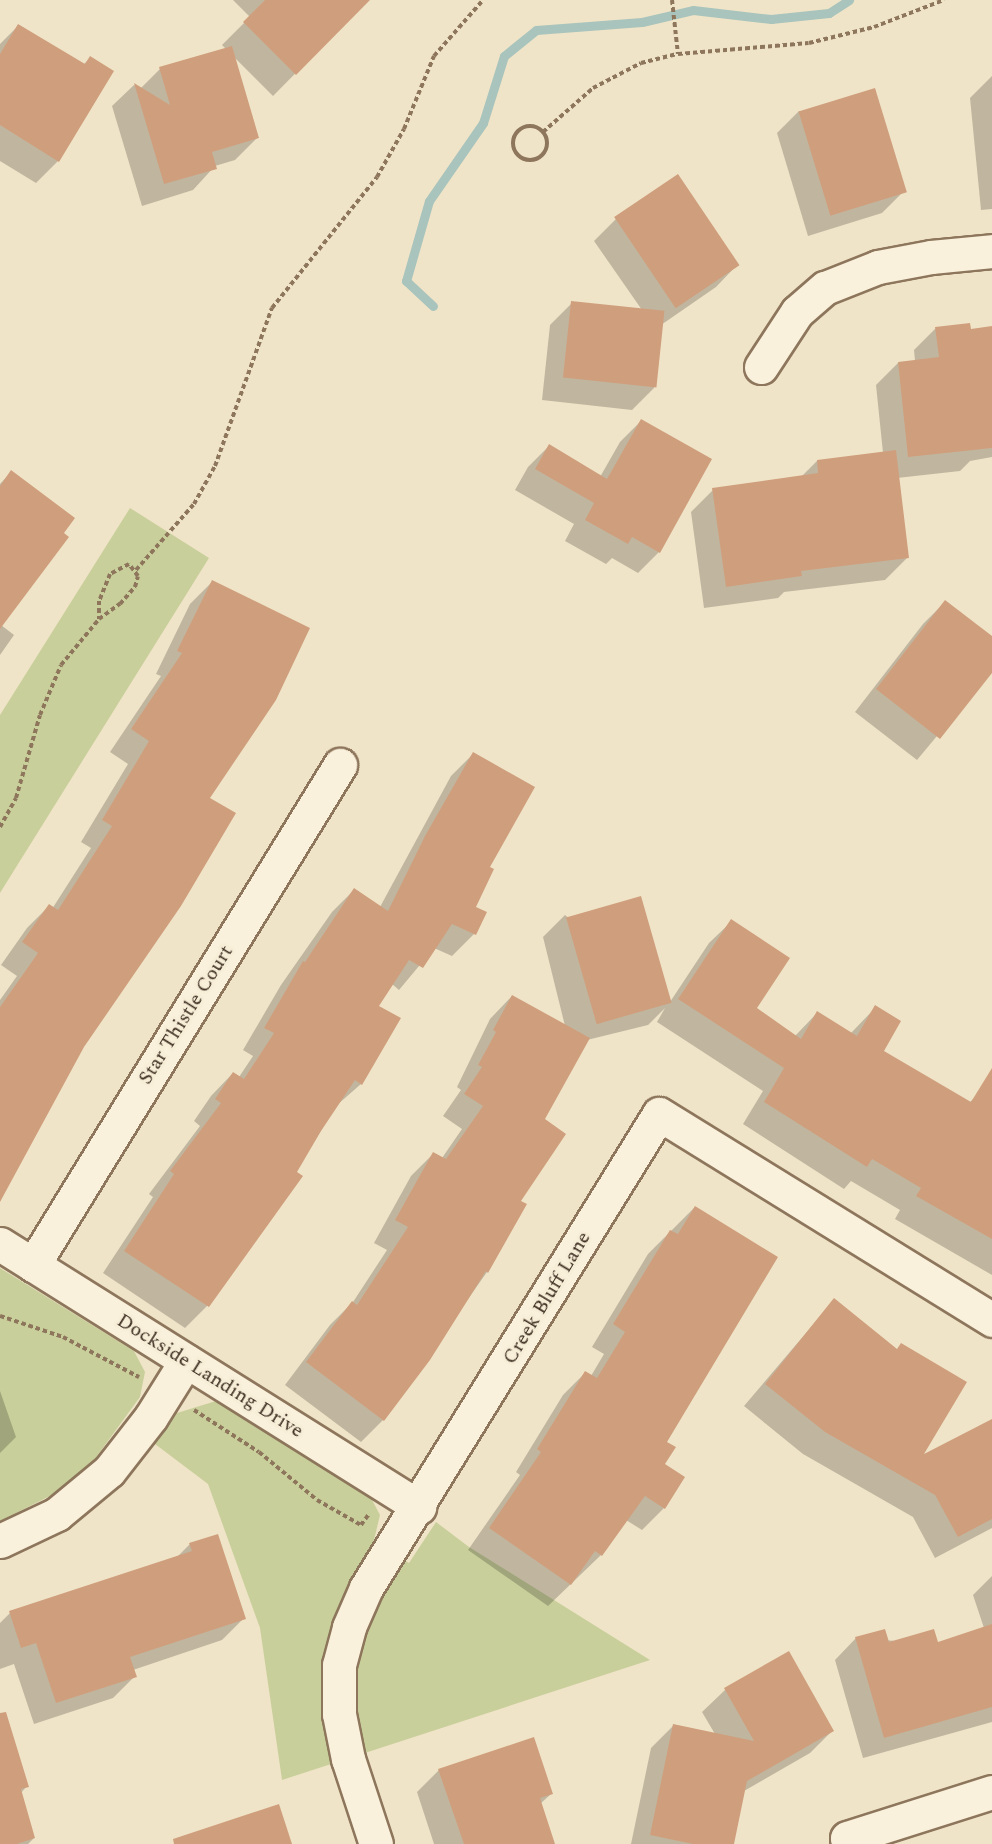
<!DOCTYPE html>
<html>
<head>
<meta charset="utf-8">
<style>
  body { margin:0 }
  #map { position:relative; width:992px; height:1844px; overflow:hidden; background:#f0e4c8; font-family:Spectral,serif }
  div>[style] { position:absolute }
  .green>* { inset:0; background:#c9cf9b }
  .shadow>* { inset:0; background:#0003 }
  .stream>* { height:9px; margin:-4.5px; padding:0 4.5px; transform-origin:4.5px; border-radius:4.5px; background:#a9c4bc }
  .building>* { inset:0; background:#cf9f7d; transform-origin:0 0 }
  .path>* { height:4px; margin-top:-2px; transform-origin:0; background:repeating-linear-gradient(90deg,#8d765c 0 4.5px,transparent 0 7.5px) }
  .path>.ring { margin:-2px; padding:0; box-sizing:content-box; background:none; border:4px solid #8d765c; border-radius:50% }
  .roads { filter:drop-shadow(2px 0 #8d765c) drop-shadow(-2px 0 #8d765c) drop-shadow(0 2px #8d765c) drop-shadow(0 -2px #8d765c) }
  .minor>* { height:33px; margin:-16.5px; padding:0 16.5px; transform-origin:16.5px; border-radius:16.5px; background:#faf1dc }
  span { translate:-50% -50%; white-space:nowrap; text-align:center; line-height:1.15; -webkit-text-stroke:6px #f7eed8; paint-order:stroke }
  .street-label { font-size:20px; color:#3d2e20 }
</style>
</head>
<body>
<div id="map">
  <div class="green">
    <div style="clip-path:polygon(130px 508px,209px 558px,0 893px,0 715px)"></div>
    <div style="clip-path:polygon(0 1268px,134px 1351px,145px 1372px,140px 1397px,89px 1467px,54px 1494px,0 1521px)"></div>
    <div style="clip-path:polygon(216px 1401px,371px 1498px,380px 1515px,374px 1540px,409px 1563px,436px 1522px,469px 1547px,650px 1660px,282px 1780px,260px 1628px,208px 1484px,155px 1444px,177px 1413px)"></div>
  </div>
  <div class="shadow">
    <div style="clip-path:polygon(233px 0,348px 0,357px 11px,273px 96px,233px 56px,257px 138px,235px 160px,215px 166px,193px 190px,142px 206px,112px 106px,134px 85px,140px 89px,160px 69px,226px 49px,222px 45px,250px 17px)"></div>
    <div style="clip-path:polygon(19px 25px,83px 65px,90px 58px,58px 161px,36px 183px,0 161px,0 44px)"></div>
    <div style="clip-path:polygon(992px 76px,992px 209px,981px 210px,970px 98px)"></div>
    <div style="clip-path:polygon(799px 111px,904px 191px,882px 213px,808px 236px,777px 133px)"></div>
    <div style="clip-path:polygon(616px 219px,738px 264px,716px 287px,661px 325px,654px 388px,632px 410px,542px 400px,550px 325px,572px 303px,642px 310px,594px 241px)"></div>
    <div style="clip-path:polygon(992px 327px,992px 457px,970px 461px,960px 471px,897px 478px,907px 558px,885px 580px,784px 592px,778px 598px,704px 608px,691px 512px,713px 490px,801px 477px,817px 461px,883px 453px,876px 385px,898px 363px,915px 361px,914px 350px,936px 328px,970px 331px)"></div>
    <div style="clip-path:polygon(641px 421px,659px 552px,638px 573px,612px 558px,606px 564px,565px 541px,574px 524px,515px 490px,528px 467px,549px 446px,600px 477px,620px 442px)"></div>
    <div style="clip-path:polygon(11px 472px,1px 625px,14px 635px,0 655px,0 484px)"></div>
    <div style="clip-path:polygon(212px 582px,208px 799px,83px 1047px,0 1187px,0 1000px,17px 976px,1px 965px,27px 928px,49px 906px,52px 909px,91px 848px,81px 842px,128px 764px,110px 752px,161px 676px,156px 674px,190px 604px)"></div>
    <div style="clip-path:polygon(945px 602px,992px 638px,992px 670px,917px 760px,855px 712px,923px 624px)"></div>
    <div style="clip-path:polygon(473px 754px,488px 868px,474px 907px,485px 913px,474px 934px,452px 956px,434px 948px,399px 990px,392px 984px,377px 1006px,361px 1084px,337px 1105px,295px 1172px,301px 1177px,207px 1306px,185px 1328px,103px 1273px,153px 1197px,149px 1194px,200px 1126px,194px 1121px,211px 1096px,233px 1073px,239px 1077px,253px 1056px,243px 1050px,281px 985px,332px 912px,354px 890px,380px 907px,451px 776px)"></div>
    <div style="clip-path:polygon(565px 915px,670px 1002px,709px 943px,732px 921px,755px 1009px,795px 1036px,817px 1013px,851px 1033px,876px 1007px,882px 1052px,969px 1103px,979px 1093px,992px 1101px,992px 1275px,895px 1219px,900px 1210px,851px 1181px,844px 1189px,743px 1124px,763px 1091px,657px 1022px,665px 1008px,648px 1025px,587px 1040px,543px 1120px,518px 1201px,487px 1272px,383px 1420px,361px 1442px,285px 1385px,330px 1325px,353px 1302px,387px 1250px,374px 1243px,411px 1176px,433px 1154px,442px 1158px,462px 1129px,443px 1116px,461px 1090px,457px 1087px,490px 1019px,512px 996px,565px 1026px,543px 937px)"></div>
    <div style="clip-path:polygon(695px 1207px,665px 1442px,664px 1508px,642px 1530px,626px 1520px,601px 1555px,548px 1606px,468px 1550px,520px 1475px,516px 1472px,563px 1395px,585px 1373px,591px 1376px,604px 1354px,592px 1347px,648px 1254px)"></div>
    <div style="clip-path:polygon(834px 1300px,920px 1458px,992px 1421px,992px 1528px,935px 1558px,913px 1517px,803px 1454px,744px 1406px)"></div>
    <div style="clip-path:polygon(0 1391px,16px 1437px,0 1453px)"></div>
    <div style="clip-path:polygon(190px 1544px,244px 1618px,222px 1640px,133px 1670px,135px 1676px,113px 1698px,34px 1724px,14px 1664px,0 1669px,0 1623px,10px 1613px,176px 1558px)"></div>
    <div style="clip-path:polygon(992px 1576px,992px 1722px,863px 1758px,835px 1660px,856px 1638px,937px 1644px,984px 1628px,973px 1595px)"></div>
    <div style="clip-path:polygon(788px 1653px,832px 1731px,810px 1753px,744px 1791px,733px 1844px,631px 1844px,651px 1748px,674px 1725px,715px 1734px,702px 1712px,725px 1690px)"></div>
    <div style="clip-path:polygon(0 1752px,27px 1786px,20px 1794px,34px 1838px,28px 1844px,0 1844px)"></div>
    <div style="clip-path:polygon(439px 1770px,551px 1794px,540px 1804px,554px 1844px,434px 1844px,417px 1792px)"></div>
  </div>
  <div class="stream">
    <div style="left:433px;top:306px;width:37px;rotate:-137deg"></div>
    <div style="left:406px;top:281px;width:83px;rotate:-74deg"></div>
    <div style="left:429px;top:201px;width:95px;rotate:-55.3deg"></div>
    <div style="left:483px;top:123px;width:70px;rotate:-72.6deg"></div>
    <div style="left:504px;top:56px;width:41px;rotate:-39.1deg"></div>
    <div style="left:536px;top:30px;width:106px;rotate:-4.3deg"></div>
    <div style="left:642px;top:22px;width:52px;rotate:-13.2deg"></div>
    <div style="left:693px;top:10px;width:79px;rotate:6.6deg"></div>
    <div style="left:771px;top:19px;width:58px;rotate:-5.9deg"></div>
    <div style="left:829px;top:13px;width:24px;rotate:-33deg"></div>
  </div>
  <div class="building">
    <div style="clip-path:polygon(265px 0,370px 0,296px 75px,243px 22px)"></div>
    <div style="clip-path:polygon(18px 24px,85px 64px,90px 56px,114px 71px,59px 162px,0 125px,0 54px)"></div>
    <div style="clip-path:polygon(232px 46px,259px 138px,212px 152px,217px 169px,164px 184px,134px 83px,170px 105px,159px 67px)"></div>
    <div style="left:875px;top:88px;width:109px;height:80px;rotate:73deg"></div>
    <div style="left:678px;top:174px;width:110px;height:77px;rotate:56deg"></div>
    <div style="left:571px;top:301px;width:94px;height:77px;rotate:6deg"></div>
    <div style="clip-path:polygon(970px 323px,971px 329px,992px 326px,992px 448px,908px 457px,898px 362px,939px 357px,935px 327px)"></div>
    <div style="clip-path:polygon(641px 419px,712px 459px,660px 553px,632px 537px,628px 544px,585px 520px,594px 503px,535px 469px,549px 444px,607px 479px)"></div>
    <div style="clip-path:polygon(896px 450px,909px 558px,801px 571px,802px 576px,726px 587px,712px 488px,818px 473px,817px 460px)"></div>
    <div style="clip-path:polygon(11px 470px,75px 518px,64px 533px,69px 537px,0 629px,0 486px)"></div>
    <div style="clip-path:polygon(212px 580px,310px 628px,276px 700px,210px 798px,236px 813px,181px 906px,84px 1047px,0 1202px,0 1007px,38px 953px,22px 942px,49px 904px,58px 910px,112px 826px,102px 820px,149px 741px,131px 729px,182px 653px,177px 651px)"></div>
    <div style="clip-path:polygon(945px 600px,992px 636px,992px 673px,940px 739px,876px 689px)"></div>
    <div style="clip-path:polygon(473px 752px,535px 787px,490px 867px,494px 869px,476px 907px,487px 912px,476px 935px,452px 924px,423px 968px,409px 960px,379px 1006px,401px 1018px,362px 1085px,355px 1080px,321px 1131px,297px 1172px,303px 1176px,209px 1307px,124px 1251px,174px 1174px,170px 1171px,221px 1103px,215px 1099px,233px 1072px,244px 1079px,274px 1033px,264px 1028px,303px 961px,305px 962px,354px 888px,388px 911px,425px 836px)"></div>
    <div style="left:641px;top:896px;width:111px;height:78px;rotate:74deg"></div>
    <div style="clip-path:polygon(731px 919px,790px 958px,757px 1008px,801px 1039px,817px 1011px,857px 1036px,875px 1005px,901px 1021px,884px 1051px,971px 1102px,992px 1068px,992px 1239px,916px 1196px,921px 1188px,872px 1159px,867px 1167px,764px 1102px,784px 1068px,678px 999px)"></div>
    <div style="clip-path:polygon(512px 995px,590px 1038px,545px 1119px,566px 1134px,521px 1201px,527px 1204px,488px 1273px,486px 1271px,430px 1360px,384px 1421px,306px 1362px,352px 1301px,357px 1305px,408px 1227px,395px 1220px,433px 1152px,446px 1159px,483px 1106px,464px 1094px,482px 1067px,478px 1065px,496px 1032px,493px 1030px)"></div>
    <div style="clip-path:polygon(695px 1206px,778px 1257px,667px 1442px,676px 1447px,665px 1464px,685px 1477px,665px 1509px,645px 1496px,602px 1556px,595px 1551px,571px 1585px,489px 1528px,541px 1452px,537px 1449px,585px 1371px,597px 1378px,625px 1332px,613px 1324px,670px 1230px,678px 1234px)"></div>
    <div style="clip-path:polygon(834px 1298px,897px 1349px,901px 1343px,967px 1382px,924px 1454px,992px 1419px,992px 1519px,958px 1537px,935px 1495px,825px 1432px,765px 1384px)"></div>
    <div style="clip-path:polygon(218px 1534px,246px 1619px,130px 1657px,137px 1677px,56px 1703px,36px 1643px,21px 1648px,9px 1611px,192px 1551px,189px 1543px)"></div>
    <div style="clip-path:polygon(992px 1624px,992px 1707px,884px 1738px,855px 1637px,885px 1629px,889px 1642px,934px 1629px,938px 1642px)"></div>
    <div style="clip-path:polygon(789px 1651px,834px 1731px,747px 1781px,734px 1844px,693px 1844px,650px 1835px,673px 1724px,754px 1741px,724px 1688px)"></div>
    <div style="clip-path:polygon(6px 1712px,29px 1787px,21px 1789px,35px 1838px,17px 1844px,0 1844px,0 1713px)"></div>
    <div style="clip-path:polygon(534px 1737px,553px 1794px,540px 1798px,555px 1844px,464px 1844px,438px 1769px)"></div>
    <div style="clip-path:polygon(279px 1804px,292px 1844px,174px 1844px,173px 1839px)"></div>
  </div>
  <div class="path">
    <div style="left:672px;top:0;width:54px;rotate:83.7deg"></div>
    <div class="ring" style="left:513px;top:126px;width:30px;height:30px"></div>
    <div style="left:543px;top:132px;width:67px;rotate:-41.3deg"></div>
    <div style="left:593px;top:88px;width:54px;rotate:-27.5deg"></div>
    <div style="left:641px;top:63px;width:38px;rotate:-14deg"></div>
    <div style="left:678px;top:54px;width:131px;rotate:-4.8deg"></div>
    <div style="left:809px;top:43px;width:67px;rotate:-13.8deg"></div>
    <div style="left:874px;top:27px;width:75px;rotate:-21.1deg"></div>
    <div style="left:136px;top:570px;width:88px;rotate:-48.7deg"></div>
    <div style="left:194px;top:504px;width:43px;rotate:-61.1deg"></div>
    <div style="left:215px;top:466px;width:168px;rotate:-70.2deg"></div>
    <div style="left:272px;top:308px;width:168px;rotate:-51.3deg"></div>
    <div style="left:377px;top:177px;width:55px;rotate:-60.6deg"></div>
    <div style="left:404px;top:129px;width:79px;rotate:-67.7deg"></div>
    <div style="left:434px;top:56px;width:74px;rotate:-48.8deg"></div>
    <div style="left:0;top:827px;width:33px;rotate:-61deg"></div>
    <div style="left:16px;top:798px;width:86px;rotate:-73.9deg"></div>
    <div style="left:40px;top:715px;width:54px;rotate:-67.2deg"></div>
    <div style="left:61px;top:665px;width:60px;rotate:-50.4deg"></div>
    <div style="left:99px;top:619px;width:26px;rotate:-36deg"></div>
    <div style="left:120px;top:604px;width:23px;rotate:-49deg"></div>
    <div style="left:135px;top:587px;width:11px;rotate:-75deg"></div>
    <div style="left:138px;top:576px;width:15px;rotate:-127deg"></div>
    <div style="left:129px;top:564px;width:21px;rotate:152deg"></div>
    <div style="left:110px;top:574px;width:29px;rotate:112deg"></div>
    <div style="left:99px;top:601px;width:18px;rotate:90deg"></div>
    <div style="left:0;top:1316px;width:66px;rotate:18.4deg"></div>
    <div style="left:63px;top:1337px;width:86px;rotate:27.8deg"></div>
    <div style="left:194px;top:1410px;width:77px;rotate:32.9deg"></div>
    <div style="left:259px;top:1452px;width:75px;rotate:39.6deg"></div>
    <div style="left:317px;top:1500px;width:51px;rotate:29.6deg"></div>
    <div style="left:361px;top:1525px;width:14px;rotate:-54deg"></div>
  </div>
  <div class="roads">
    <div class="minor">
      <div style="left:761px;top:367px;width:66px;rotate:-56.8deg"></div>
      <div style="left:797px;top:312px;width:37px;rotate:-41deg"></div>
      <div style="left:825px;top:288px;width:57px;rotate:-21.6deg"></div>
      <div style="left:878px;top:267px;width:54px;rotate:-10.7deg"></div>
      <div style="left:931px;top:257px;width:61px;rotate:-5.6deg"></div>
      <div style="left:0;top:1244px;width:495px;rotate:32.1deg"></div>
      <div style="left:33px;top:1265px;width:587px;rotate:-58.45deg"></div>
      <div style="left:0;top:1541px;width:63px;rotate:-25.3deg"></div>
      <div style="left:57px;top:1514px;width:67px;rotate:-39.6deg"></div>
      <div style="left:109px;top:1471px;width:68px;rotate:-52.1deg"></div>
      <div style="left:151px;top:1417px;width:66px;rotate:-58deg"></div>
      <div style="left:376px;top:1844px;width:89px;rotate:-108.2deg"></div>
      <div style="left:348px;top:1759px;width:46px;rotate:-101.3deg"></div>
      <div style="left:339px;top:1714px;width:49px;rotate:-90deg"></div>
      <div style="left:339px;top:1665px;width:39px;rotate:-75deg"></div>
      <div style="left:349px;top:1627px;width:43px;rotate:-66.4deg"></div>
      <div style="left:366px;top:1588px;width:557px;rotate:-58.28deg"></div>
      <div style="left:659px;top:1114px;width:392px;rotate:31.7deg"></div>
      <div style="left:849px;top:1844px;width:6px;rotate:-108deg"></div>
      <div style="left:847px;top:1838px;width:152px;rotate:-17.6deg"></div>
    </div>
  </div>
  <div class="street-label">
    <span style="left:186px;top:1015px;rotate:-58deg">Star Thistle Court</span>
    <span style="left:547px;top:1298px;rotate:-59deg">Creek Bluff Lane</span>
    <span style="left:210px;top:1376px;rotate:32deg">Dockside Landing Drive</span>
  </div>
</div>
</body>
</html>
